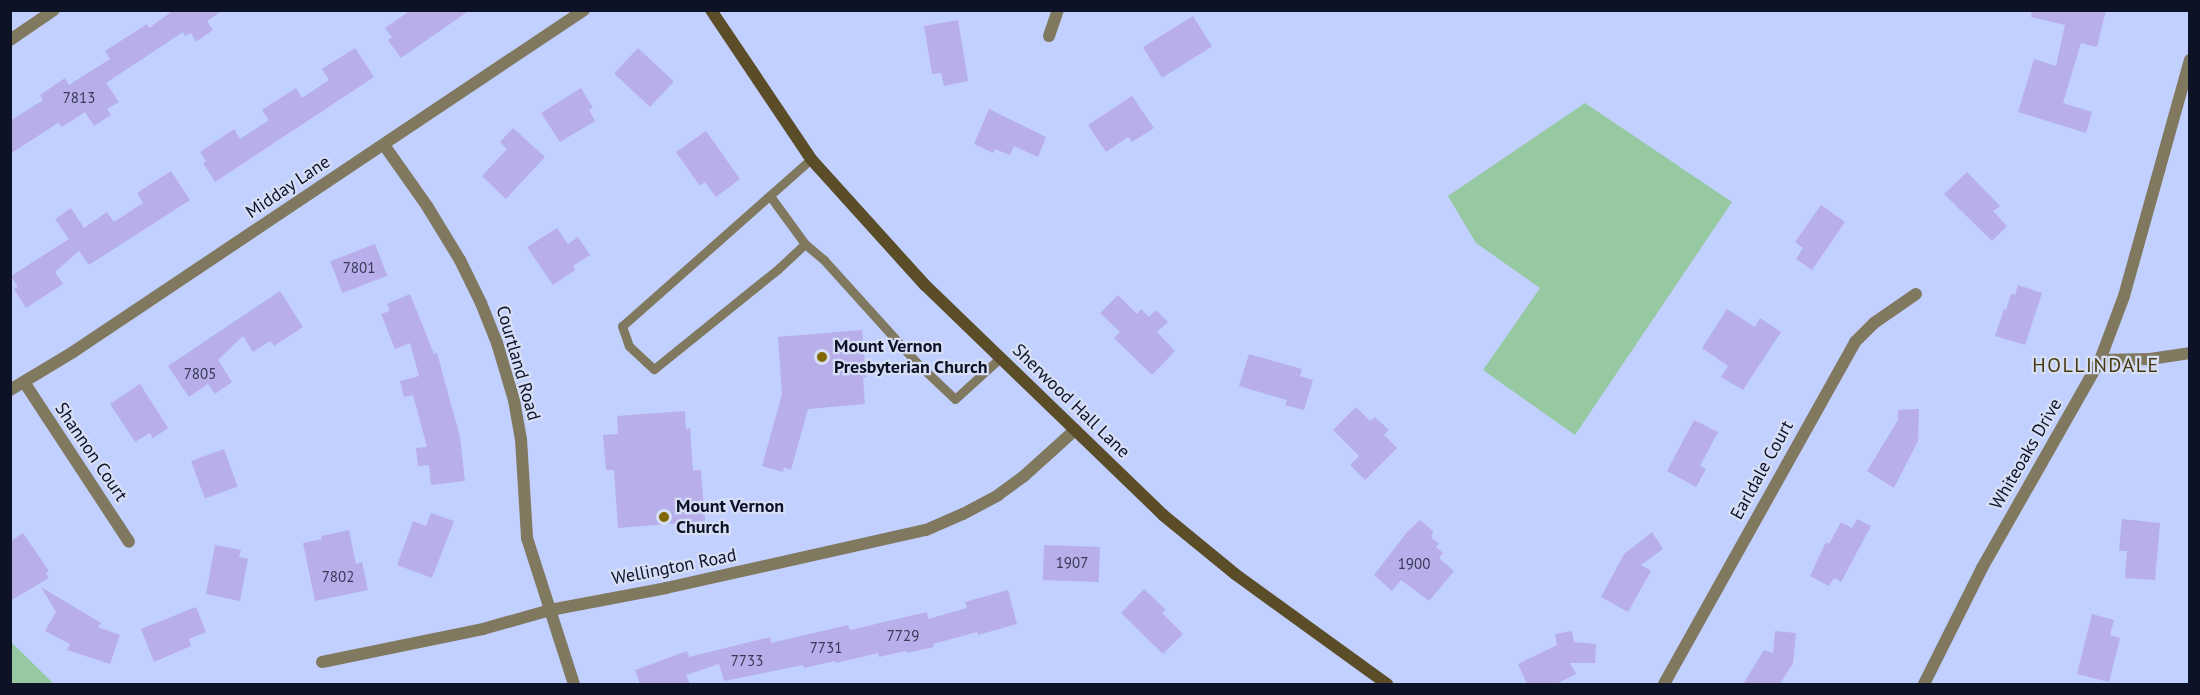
<!DOCTYPE html>
<html>
<head>
<meta charset="utf-8">
<style>
  body { margin:0 }
  #map { position:relative; width:2200px; height:695px; overflow:hidden; background:#c1d0ff; font-family:"PT Sans",sans-serif }
  div>[style] { position:absolute }
  .green>* { inset:0; background:#96c9a2 }
  .building>* { inset:0; background:#b7aeea; transform-origin:0 0 }
  .lane>* { height:9px; margin:-4.5px; padding:0 4.5px; transform-origin:4.5px; border-radius:4.5px; background:#80785f }
  .street>* { height:12px; margin:-6px; padding:0 6px; transform-origin:6px; border-radius:6px; background:#80785f }
  .secondary>* { height:12px; margin:-6px; padding:0 6px; transform-origin:6px; border-radius:6px; background:#5a4d28 }
  .dots>* { width:16px; height:16px; translate:-50% -50%; box-sizing:border-box; border:3px solid #d6def6; border-radius:50% }
  span { translate:-50% -50%; white-space:nowrap; text-align:center; line-height:1.15; -webkit-text-stroke:4.5px #d6def6; paint-order:stroke }
  .number-label { font-size:15px; color:#383957 }
  .number-label span { -webkit-text-stroke-width:0 }
  .street-label { font-size:18px; color:#0d1226 }
  .poi-label { font-size:18px; color:#0d1226; font-weight:700 }
  .left { translate:0 -50%; text-align:left }
  .neighbourhood-label { font-size:20px; color:#483b13; letter-spacing:1.5px }
  .frame { position:absolute; inset:0; border:12px solid #0d1226; pointer-events:none }
</style>
</head>
<body>
<div id="map">
  <div class="green">
    <div style="clip-path:polygon(1585px 103px,1732px 202px,1575px 435px,1483px 370px,1540px 288px,1476px 243px,1448px 196px)"></div>
    <div style="clip-path:polygon(10px 642px,11px 642px,54px 684px,11px 684px)"></div>
  </div>
  <div class="building">
    <div style="clip-path:polygon(174px 10px,223px 10px,207px 21px,213px 30px,196px 42px,191px 33px,185px 36px,183px 32px,106px 83px,119px 102px,107px 109px,111px 115px,94px 126px,85px 112px,62px 127px,58px 123px,10px 154px,10px 121px,43px 100px,40px 95px,65px 78px,69px 85px,110px 59px,105px 51px,147px 24px,149px 28px)"></div>
    <div style="clip-path:polygon(411px 10px,470px 10px,401px 58px,388px 40px,392px 37px,385px 28px)"></div>
    <div style="clip-path:polygon(2032px 10px,2106px 10px,2097px 47px,2081px 43px,2063px 103px,2092px 112px,2086px 133px,2018px 112px,2034px 59px,2056px 66px,2065px 25px,2031px 17px)"></div>
    <div style="left:1193px;top:16px;width:36px;height:59px;rotate:58deg"></div>
    <div style="clip-path:polygon(958px 20px,968px 81px,944px 86px,941px 73px,932px 74px,924px 26px)"></div>
    <div style="clip-path:polygon(355px 48px,374px 77px,215px 182px,203px 163px,206px 161px,200px 152px,234px 129px,240px 139px,269px 120px,262px 110px,296px 88px,302px 98px,329px 80px,322px 69px)"></div>
    <div style="left:638px;top:48px;width:49px;height:35px;rotate:43deg"></div>
    <div style="clip-path:polygon(581px 88px,593px 108px,589px 110px,595px 121px,560px 142px,541px 113px)"></div>
    <div style="clip-path:polygon(1132px 96px,1154px 128px,1132px 142px,1128px 137px,1106px 152px,1088px 125px)"></div>
    <div style="clip-path:polygon(989px 109px,1046px 137px,1038px 157px,1014px 146px,1010px 155px,995px 149px,993px 153px,974px 144px)"></div>
    <div style="clip-path:polygon(513px 128px,545px 157px,506px 199px,482px 176px,507px 149px,500px 142px)"></div>
    <div style="clip-path:polygon(706px 131px,740px 179px,716px 197px,705px 182px,700px 186px,676px 152px)"></div>
    <div style="clip-path:polygon(171px 171px,190px 200px,89px 265px,79px 251px,55px 272px,63px 284px,26px 308px,14px 289px,18px 287px,11px 276px,69px 239px,55px 219px,71px 208px,84px 228px,107px 212px,114px 222px,143px 203px,137px 193px)"></div>
    <div style="clip-path:polygon(1967px 172px,2000px 206px,1993px 211px,2007px 226px,1992px 241px,1944px 194px)"></div>
    <div style="clip-path:polygon(1821px 205px,1845px 222px,1812px 270px,1796px 259px,1803px 248px,1795px 242px)"></div>
    <div style="clip-path:polygon(557px 228px,568px 244px,578px 237px,590px 255px,573px 266px,575px 270px,553px 285px,527px 247px)"></div>
    <div style="left:375px;top:244px;width:34px;height:48px;rotate:69deg"></div>
    <div style="clip-path:polygon(2018px 285px,2042px 293px,2025px 345px,1995px 336px,2004px 309px,2006px 310px,2011px 294px,2015px 295px)"></div>
    <div style="clip-path:polygon(280px 291px,303px 327px,274px 346px,270px 341px,253px 352px,243px 336px,218px 360px,232px 382px,215px 394px,208px 384px,189px 397px,168px 366px)"></div>
    <div style="clip-path:polygon(410px 294px,434px 354px,437px 353px,460px 437px,465px 481px,431px 485px,429px 465px,418px 466px,416px 448px,427px 447px,413px 395px,404px 397px,400px 381px,419px 376px,410px 343px,395px 349px,381px 314px,390px 311px,387px 304px)"></div>
    <div style="clip-path:polygon(1118px 295px,1137px 314px,1141px 309px,1149px 317px,1156px 310px,1168px 322px,1157px 332px,1175px 351px,1152px 375px,1114px 338px,1120px 332px,1100px 313px)"></div>
    <div style="clip-path:polygon(1727px 309px,1755px 327px,1760px 318px,1781px 332px,1743px 390px,1721px 377px,1728px 366px,1702px 348px)"></div>
    <div style="clip-path:polygon(862px 330px,866px 377px,863px 377px,865px 404px,808px 409px,791px 470px,784px 467px,783px 472px,762px 466px,782px 394px,778px 337px)"></div>
    <div style="clip-path:polygon(1249px 354px,1302px 369px,1300px 376px,1313px 380px,1304px 410px,1285px 405px,1287px 400px,1239px 386px)"></div>
    <div style="clip-path:polygon(140px 384px,168px 428px,153px 438px,150px 433px,135px 442px,110px 404px)"></div>
    <div style="clip-path:polygon(1356px 407px,1370px 421px,1375px 417px,1389px 430px,1384px 435px,1397px 448px,1365px 480px,1350px 465px,1359px 456px,1333px 430px)"></div>
    <div style="clip-path:polygon(1919px 409px,1918px 441px,1894px 488px,1867px 471px,1898px 420px,1898px 410px)"></div>
    <div style="clip-path:polygon(685px 411px,686px 429px,690px 428px,693px 470px,701px 470px,705px 521px,618px 528px,614px 470px,606px 470px,603px 435px,618px 434px,617px 416px)"></div>
    <div style="clip-path:polygon(1694px 420px,1718px 432px,1700px 466px,1706px 469px,1696px 487px,1667px 471px)"></div>
    <div style="left:224px;top:449px;width:40px;height:35px;rotate:70deg"></div>
    <div style="clip-path:polygon(431px 513px,454px 521px,432px 578px,397px 565px,413px 521px,426px 526px)"></div>
    <div style="clip-path:polygon(1857px 519px,1871px 526px,1841px 582px,1834px 578px,1829px 586px,1810px 576px,1826px 542px,1829px 544px,1841px 522px,1852px 528px)"></div>
    <div style="clip-path:polygon(2122px 519px,2160px 523px,2155px 580px,2125px 578px,2127px 551px,2119px 551px)"></div>
    <div style="clip-path:polygon(1420px 520px,1433px 531px,1432px 538px,1439px 544px,1436px 547px,1443px 553px,1439px 558px,1454px 571px,1429px 601px,1401px 580px,1392px 591px,1374px 575px,1407px 532px)"></div>
    <div style="clip-path:polygon(349px 530px,356px 564px,362px 562px,368px 590px,315px 601px,303px 543px,322px 539px,321px 536px)"></div>
    <div style="clip-path:polygon(1652px 532px,1663px 549px,1641px 565px,1651px 571px,1628px 612px,1601px 597px,1624px 554px)"></div>
    <div style="clip-path:polygon(23px 533px,49px 571px,46px 573px,49px 578px,10px 601px,10px 542px)"></div>
    <div style="clip-path:polygon(215px 545px,241px 550px,239px 557px,248px 559px,240px 601px,206px 594px)"></div>
    <div style="left:1044px;top:545px;width:56px;height:35px;rotate:2deg"></div>
    <div style="clip-path:polygon(41px 587px,101px 623px,98px 627px,120px 635px,110px 664px,67px 650px,70px 644px,45px 631px,56px 612px)"></div>
    <div style="clip-path:polygon(1144px 589px,1166px 610px,1162px 613px,1183px 634px,1163px 654px,1121px 613px)"></div>
    <div style="clip-path:polygon(1008px 590px,1017px 624px,978px 635px,977px 632px,933px 644px,934px 647px,907px 653px,906px 651px,879px 657px,878px 653px,836px 663px,835px 661px,804px 668px,803px 665px,724px 681px,719px 664px,686px 675px,690px 684px,640px 684px,635px 670px,687px 651px,689px 657px,770px 637px,771px 643px,848px 625px,850px 630px,927px 612px,928px 619px,967px 608px,965px 602px)"></div>
    <div style="clip-path:polygon(196px 607px,206px 632px,189px 639px,191px 646px,154px 662px,141px 629px)"></div>
    <div style="clip-path:polygon(2092px 614px,2114px 620px,2110px 635px,2120px 638px,2109px 682px,2077px 674px)"></div>
    <div style="clip-path:polygon(1572px 631px,1574px 642px,1596px 644px,1595px 663px,1570px 663px,1576px 674px,1556px 684px,1527px 684px,1518px 664px,1557px 645px,1555px 634px)"></div>
    <div style="clip-path:polygon(1775px 631px,1796px 633px,1793px 663px,1780px 684px,1743px 684px,1764px 650px,1773px 653px)"></div>
  </div>
  <div class="lane">
    <div style="left:811px;top:159px;width:252px;rotate:138.5deg"></div>
    <div style="left:622px;top:326px;width:21px;rotate:71deg"></div>
    <div style="left:629px;top:346px;width:34px;rotate:43deg"></div>
    <div style="left:654px;top:369px;width:159px;rotate:-38.9deg"></div>
    <div style="left:778px;top:269px;width:37px;rotate:-43deg"></div>
    <div style="left:805px;top:244px;width:25px;rotate:40deg"></div>
    <div style="left:824px;top:260px;width:139px;rotate:47.9deg"></div>
    <div style="left:917px;top:363px;width:52px;rotate:43.5deg"></div>
    <div style="left:955px;top:399px;width:61px;rotate:-42.3deg"></div>
    <div style="left:770px;top:196px;width:59px;rotate:53.9deg"></div>
  </div>
  <div class="street">
    <div style="left:1049px;top:36px;width:28px;rotate:-71deg"></div>
    <div style="left:10px;top:40px;width:53px;rotate:-34.3deg"></div>
    <div style="left:384px;top:145px;width:75px;rotate:54.8deg"></div>
    <div style="left:427px;top:206px;width:63px;rotate:58.6deg"></div>
    <div style="left:460px;top:260px;width:48px;rotate:64deg"></div>
    <div style="left:481px;top:303px;width:43px;rotate:68.2deg"></div>
    <div style="left:497px;top:343px;width:59px;rotate:73.4deg"></div>
    <div style="left:514px;top:400px;width:40px;rotate:80deg"></div>
    <div style="left:521px;top:439px;width:99px;rotate:86.5deg"></div>
    <div style="left:527px;top:538px;width:153px;rotate:72.2deg"></div>
    <div style="left:2100px;top:360px;width:50px;rotate:-1.1deg"></div>
    <div style="left:2150px;top:359px;width:40px;rotate:-8.5deg"></div>
    <div style="left:24px;top:382px;width:191px;rotate:56.7deg"></div>
    <div style="left:10px;top:390px;width:74px;rotate:-31.1deg"></div>
    <div style="left:73px;top:352px;width:615px;rotate:-33.79deg"></div>
    <div style="left:322px;top:662px;width:164px;rotate:-11.6deg"></div>
    <div style="left:483px;top:629px;width:70px;rotate:-15.8deg"></div>
    <div style="left:550px;top:610px;width:118px;rotate:-10.7deg"></div>
    <div style="left:666px;top:588px;width:266px;rotate:-12.6deg"></div>
    <div style="left:926px;top:530px;width:40px;rotate:-23.4deg"></div>
    <div style="left:963px;top:514px;width:40px;rotate:-28deg"></div>
    <div style="left:998px;top:495px;width:32px;rotate:-36deg"></div>
    <div style="left:1024px;top:476px;width:69px;rotate:-42deg"></div>
    <div style="left:1664px;top:684px;width:392px;rotate:-60.8deg"></div>
    <div style="left:1855px;top:342px;width:27px;rotate:-45deg"></div>
    <div style="left:1874px;top:323px;width:51px;rotate:-34.6deg"></div>
    <div style="left:1924px;top:684px;width:130px;rotate:-63.4deg"></div>
    <div style="left:1982px;top:568px;width:239px;rotate:-60.4deg"></div>
    <div style="left:2100px;top:360px;width:68px;rotate:-69.4deg"></div>
    <div style="left:2124px;top:296px;width:245px;rotate:-74.4deg"></div>
  </div>
  <div class="secondary">
    <div style="left:711px;top:10px;width:179px;rotate:56.1deg"></div>
    <div style="left:811px;top:159px;width:170px;rotate:47.9deg"></div>
    <div style="left:925px;top:285px;width:331px;rotate:44deg"></div>
    <div style="left:1163px;top:515px;width:93px;rotate:39.3deg"></div>
    <div style="left:1235px;top:574px;width:188px;rotate:35.9deg"></div>
  </div>
  <div class="dots">
    <div style="left:822px;top:357px;background:#826800"></div>
    <div style="left:664px;top:517px;background:#826800"></div>
  </div>
  <div class="number-label">
    <span style="left:79px;top:98px">7813</span>
    <span style="left:359px;top:268px">7801</span>
    <span style="left:200px;top:374px">7805</span>
    <span style="left:1072px;top:563px">1907</span>
    <span style="left:1414px;top:564px">1900</span>
    <span style="left:338px;top:577px">7802</span>
    <span style="left:903px;top:636px">7729</span>
    <span style="left:826px;top:648px">7731</span>
    <span style="left:747px;top:661px">7733</span>
  </div>
  <div class="street-label">
    <span style="left:288px;top:187px;rotate:-34deg">Midday Lane</span>
    <span style="left:518px;top:363px;rotate:74deg">Courtland Road</span>
    <span style="left:1071px;top:401px;rotate:44deg">Sherwood Hall Lane</span>
    <span style="left:91px;top:452px;rotate:56deg">Shannon Court</span>
    <span style="left:2026px;top:454px;rotate:-60deg">Whiteoaks Drive</span>
    <span style="left:1762px;top:470px;rotate:-61deg">Earldale Court</span>
    <span style="left:674px;top:567px;rotate:-11deg">Wellington Road</span>
  </div>
  <div class="poi-label">
    <span class="left" style="left:834px;top:357px">Mount Vernon<br>Presbyterian Church</span>
    <span class="left" style="left:676px;top:517px">Mount Vernon<br>Church</span>
  </div>
  <div class="neighbourhood-label">
    <span style="left:2096px;top:365px">HOLLINDALE</span>
  </div>
  <div class="frame"></div>
</div>
</body>
</html>
